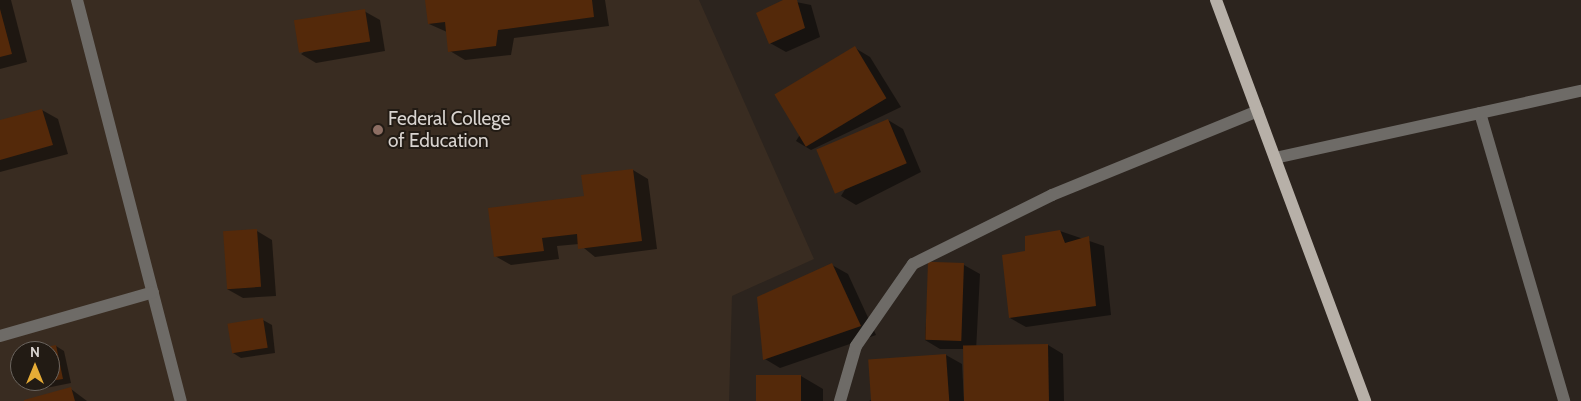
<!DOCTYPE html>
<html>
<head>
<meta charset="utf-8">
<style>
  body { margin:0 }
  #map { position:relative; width:1581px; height:401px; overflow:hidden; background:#2c241e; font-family:Cabin,sans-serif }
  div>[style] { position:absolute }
  .built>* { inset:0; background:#392c21 }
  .shadow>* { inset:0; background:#0007 }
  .building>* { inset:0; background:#54290a; transform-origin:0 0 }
  .minor>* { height:12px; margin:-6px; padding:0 6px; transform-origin:6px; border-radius:6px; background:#6e6b67 }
  .major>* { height:12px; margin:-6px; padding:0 6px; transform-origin:6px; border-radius:6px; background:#b7b0a8 }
  .dots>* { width:14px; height:14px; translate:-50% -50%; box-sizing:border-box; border:2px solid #221b14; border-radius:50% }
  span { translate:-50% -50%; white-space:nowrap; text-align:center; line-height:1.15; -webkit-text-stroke:4px #221b14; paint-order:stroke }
  .poi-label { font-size:19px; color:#d8d3cf }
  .left { translate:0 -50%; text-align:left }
  .north { position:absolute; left:10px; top:341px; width:50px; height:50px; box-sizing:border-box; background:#221b14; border:1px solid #6b655f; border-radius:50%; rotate:0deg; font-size:14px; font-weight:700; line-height:20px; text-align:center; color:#d8d3cf }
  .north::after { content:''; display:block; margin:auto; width:18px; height:22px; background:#e6ac36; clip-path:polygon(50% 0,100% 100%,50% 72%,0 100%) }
</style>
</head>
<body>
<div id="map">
  <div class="built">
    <div style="clip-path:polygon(evenodd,0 0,699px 0,814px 259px,732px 296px,729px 401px,0 401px,0 0,20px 351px,50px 351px,50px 381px,20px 381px,20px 351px)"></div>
  </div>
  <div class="shadow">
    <div style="clip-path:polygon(0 0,11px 0,27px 62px,0 69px)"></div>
    <div style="clip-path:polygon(426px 0,605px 0,609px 26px,514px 38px,511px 55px,465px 60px,450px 51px,447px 32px,429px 24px)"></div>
    <div style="clip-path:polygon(786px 0,811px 5px,820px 37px,786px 52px,770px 43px)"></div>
    <div style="clip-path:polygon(364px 11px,380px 20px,385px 51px,316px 63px,301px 54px)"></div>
    <div style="clip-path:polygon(855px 48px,870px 57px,901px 107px,811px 150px,796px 141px)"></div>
    <div style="clip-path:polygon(42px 110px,58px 119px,68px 154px,0 172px,0 122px)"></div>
    <div style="clip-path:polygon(888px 120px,903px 129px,921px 172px,856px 205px,841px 196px)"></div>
    <div style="clip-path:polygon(633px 170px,648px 179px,657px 249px,595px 257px,579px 244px,557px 246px,559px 259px,511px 265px,495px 256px)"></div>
    <div style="clip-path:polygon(257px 231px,272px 240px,276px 296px,243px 298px,227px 289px)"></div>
    <div style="clip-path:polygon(1060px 231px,1104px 246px,1111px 315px,1026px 327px,1010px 318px,1026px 252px)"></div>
    <div style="clip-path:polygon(832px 265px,848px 274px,876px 335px,780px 368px,765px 359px)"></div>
    <div style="clip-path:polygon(964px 265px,980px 274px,976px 351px,1048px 345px,1063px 354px,1064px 401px,968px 401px,964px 349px,940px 349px,925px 340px,929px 266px)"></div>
    <div style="clip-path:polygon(263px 320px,272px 325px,275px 353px,241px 358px,233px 353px)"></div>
    <div style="clip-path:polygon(56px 346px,64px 351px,71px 383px,41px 389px,31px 381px,50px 381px,50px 351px,33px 351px)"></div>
    <div style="clip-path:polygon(946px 355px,962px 364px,964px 401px,869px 401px)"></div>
    <div style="clip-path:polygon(801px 376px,823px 389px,823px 401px,757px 401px)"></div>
    <div style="clip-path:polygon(71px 389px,87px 401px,26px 401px)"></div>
  </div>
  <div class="building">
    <div style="clip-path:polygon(425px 0,592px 0,594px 17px,498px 30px,496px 46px,448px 52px,445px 22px,428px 24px)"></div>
    <div style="clip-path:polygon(783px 0,797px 0,805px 28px,769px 44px,756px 13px)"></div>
    <div style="clip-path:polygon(0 9px,12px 54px,0 57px)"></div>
    <div style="left:365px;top:9px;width:33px;height:72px;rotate:81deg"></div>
    <div style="left:855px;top:46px;width:61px;height:94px;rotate:59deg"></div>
    <div style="clip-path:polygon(42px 109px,53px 145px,0 160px,0 120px)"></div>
    <div style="left:888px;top:119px;width:48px;height:78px;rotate:67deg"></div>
    <div style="clip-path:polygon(633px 169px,642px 241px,578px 249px,577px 234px,542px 238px,544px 251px,494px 257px,488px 208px,584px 196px,581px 175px)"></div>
    <div style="left:257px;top:229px;width:58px;height:34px;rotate:86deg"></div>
    <div style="clip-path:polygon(1060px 230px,1065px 243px,1089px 236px,1096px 306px,1009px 318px,1002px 255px,1025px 251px,1025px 236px)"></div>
    <div style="clip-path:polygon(832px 263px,861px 326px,763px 360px,757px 297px)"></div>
    <div style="left:964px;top:263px;width:78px;height:36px;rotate:92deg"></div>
    <div style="left:263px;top:318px;width:30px;height:36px;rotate:81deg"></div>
    <div style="left:1048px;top:344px;width:57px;height:85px;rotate:89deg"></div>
    <div style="clip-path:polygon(56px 345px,63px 379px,50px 381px,50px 351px,31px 350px)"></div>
    <div style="left:946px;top:354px;width:47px;height:78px;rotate:86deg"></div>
    <div style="left:756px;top:375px;width:45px;height:26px"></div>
    <div style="clip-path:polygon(30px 381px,47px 381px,47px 382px,31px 385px)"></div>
    <div style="clip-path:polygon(71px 387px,75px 401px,24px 401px,24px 400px)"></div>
  </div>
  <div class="minor">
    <div style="left:77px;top:0;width:414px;rotate:75.5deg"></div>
    <div style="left:1480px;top:113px;width:300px;rotate:73.7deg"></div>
    <div style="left:1275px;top:158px;width:313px;rotate:-12.4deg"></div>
    <div style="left:0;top:336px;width:159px;rotate:-16deg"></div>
    <div style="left:840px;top:401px;width:57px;rotate:-73.8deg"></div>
    <div style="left:856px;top:346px;width:100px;rotate:-55.2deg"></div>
    <div style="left:913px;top:264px;width:155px;rotate:-26.4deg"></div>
    <div style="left:1052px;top:195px;width:222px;rotate:-22.2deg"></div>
  </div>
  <div class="major">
    <div style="left:1216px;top:0;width:428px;rotate:69.6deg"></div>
  </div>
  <div class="dots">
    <div style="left:378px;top:130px;background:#8d6e63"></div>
  </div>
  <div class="poi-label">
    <span class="left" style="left:388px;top:130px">Federal College<br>of Education</span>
  </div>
  <div class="north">N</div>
</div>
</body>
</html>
